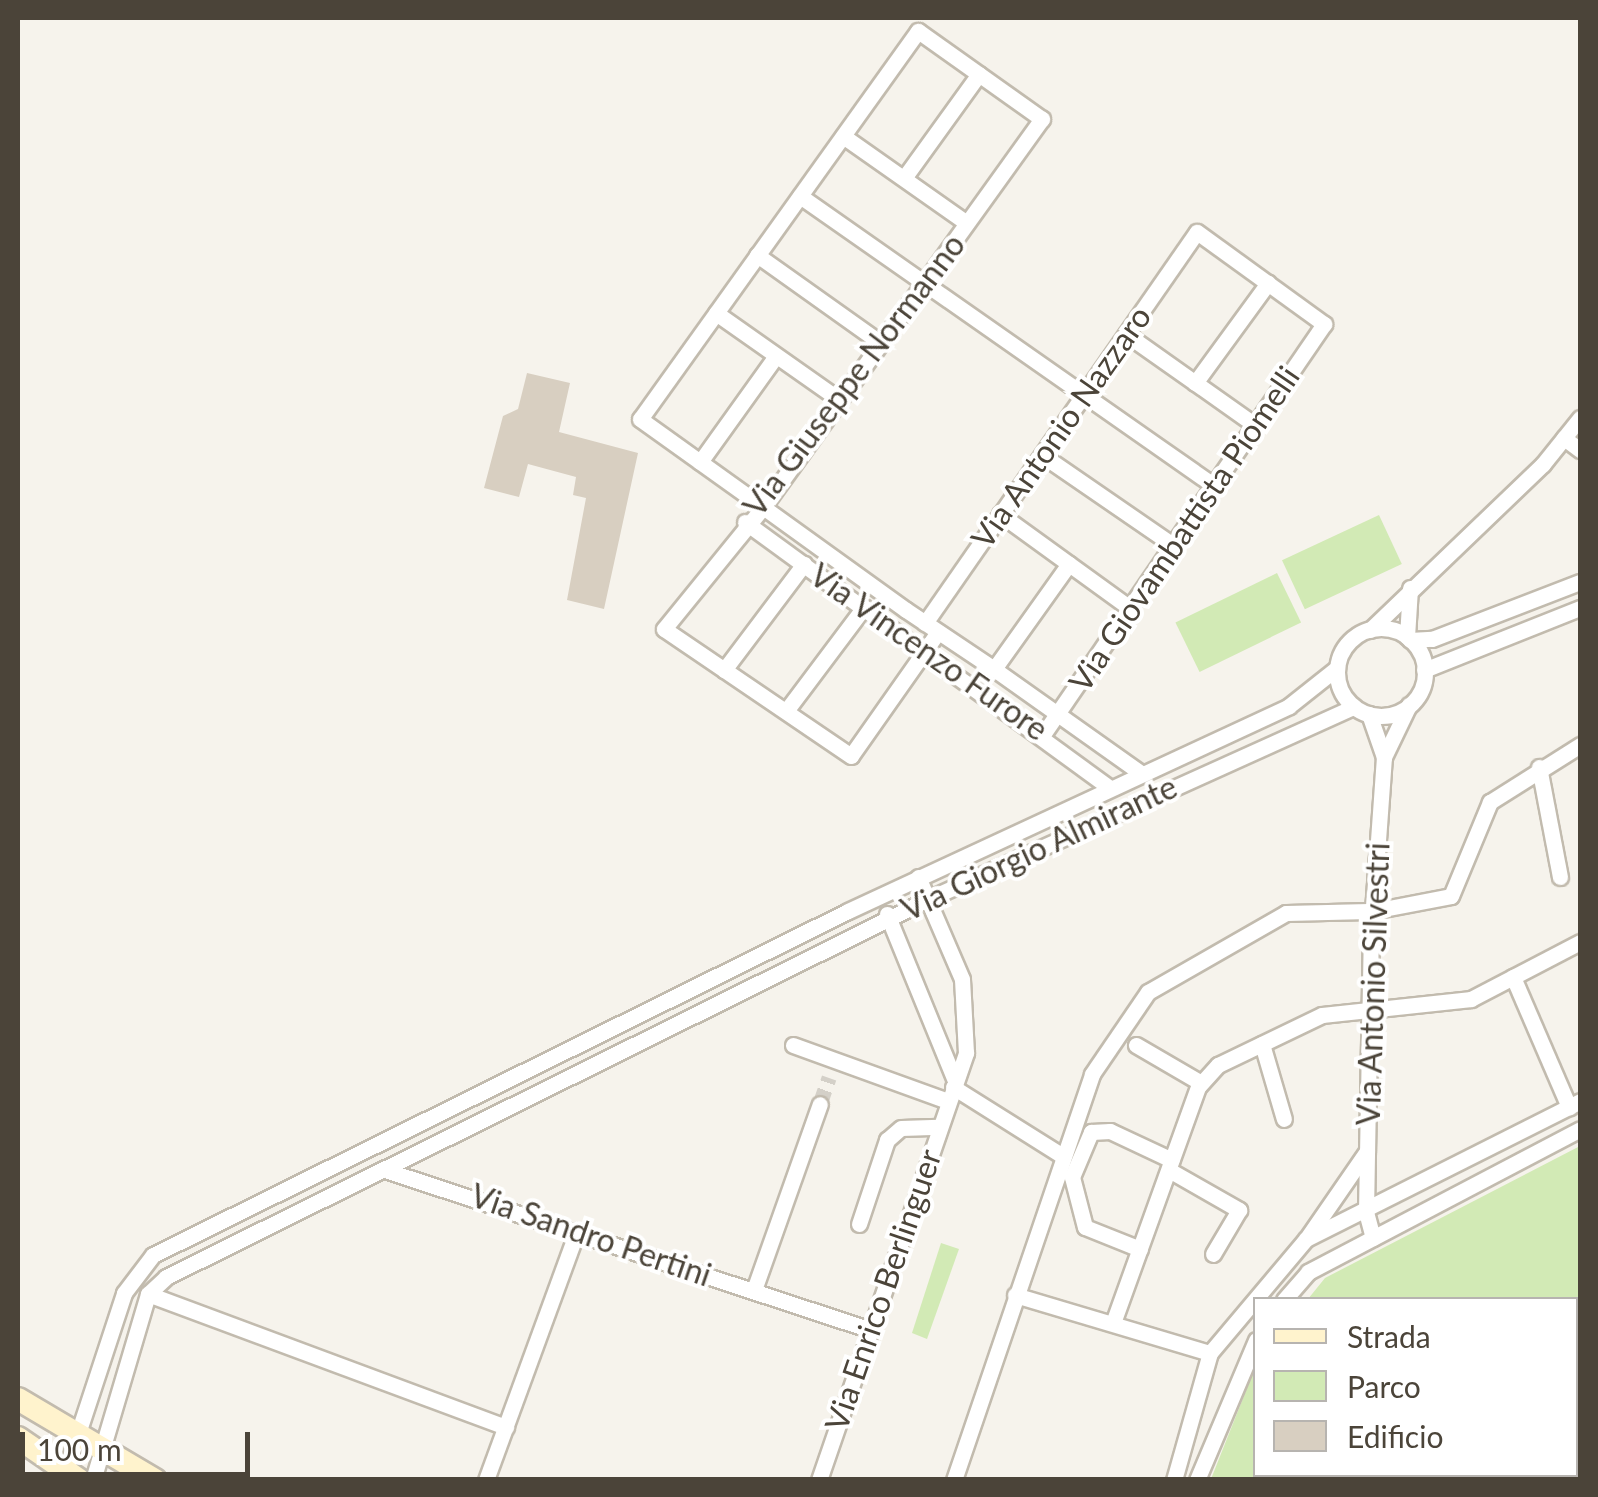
<!DOCTYPE html>
<html>
<head>
<meta charset="utf-8">
<style>
  body { margin:0 }
  #map { position:relative; width:1598px; height:1497px; overflow:hidden; background:#f6f3ec; font-family:Lato,sans-serif }
  div>[style] { position:absolute }
  .green>* { inset:0; background:#d2eab5; transform-origin:0 0 }
  .building>* { inset:0; background:#d8cfc1 }
  .street-tunnel>* { height:15px; margin-top:-7.5px; transform-origin:0; background:repeating-linear-gradient(90deg,#d4d0c8 0 15px,transparent 0 23px) }
  .roads { filter:drop-shadow(2px 0 #c2bbae) drop-shadow(-2px 0 #c2bbae) drop-shadow(0 2px #c2bbae) drop-shadow(0 -2px #c2bbae) }
  .street>* { height:15px; margin:-7.5px; padding:0 7.5px; transform-origin:7.5px; border-radius:7.5px; background:#fff }
  .street>.ring { margin:-7.5px; padding:0; box-sizing:content-box; background:none; border:15px solid #fff; border-radius:50% }
  .secondary>* { height:22px; margin:-11px; padding:0 11px; transform-origin:11px; border-radius:11px; background:#fff3cd }
  span { translate:-50% -50%; white-space:nowrap; text-align:center; line-height:1.15; -webkit-text-stroke:8px #fff; paint-order:stroke }
  .street-label { font-size:32px; color:#4b4439 }
  .frame { position:absolute; inset:0; border:20px solid #4b4439; pointer-events:none }
  .legend { position:absolute; left:1253px; top:1297px; width:325px; height:180px; box-sizing:border-box; background:#fff; border:2px solid #b7b4b0; margin:0; padding:12px 18px; list-style:none; font-size:30px; color:#4b4439 }
  .legend li { display:flex; align-items:center; gap:20px; height:50px }
  .legend b { width:50px; border:2px solid #b7b4b0 }
  .scale { position:absolute; left:20px; top:1432px; width:230px; height:45px; box-sizing:border-box; border:5px solid #4b4439; border-top:0; padding-left:12px; font-size:30px; line-height:35px; white-space:nowrap; color:#4b4439; -webkit-text-stroke:8px #fff; paint-order:stroke }
</style>
</head>
<body>
<div id="map">
  <div class="green">
    <div style="left:1379px;top:515px;width:54px;height:107px;rotate:65deg"></div>
    <div style="left:1277px;top:573px;width:55px;height:113px;rotate:64deg"></div>
    <div style="clip-path:polygon(1580px 1146px,1580px 1320px,1576px 1300px,1308px 1299px,1325px 1278px)"></div>
    <div style="clip-path:polygon(941px 1243px,959px 1249px,927px 1339px,912px 1333px)"></div>
    <div style="clip-path:polygon(1255px 1368px,1256px 1474px,1307px 1475px,1301px 1479px,1211px 1479px)"></div>
  </div>
  <div class="building">
    <div style="clip-path:polygon(527px 373px,570px 383px,559px 432px,638px 453px,604px 609px,567px 600px,586px 498px,573px 495px,576px 477px,528px 464px,519px 497px,484px 488px,503px 416px,518px 409px)"></div>
  </div>
  <div class="street-tunnel">
    <div style="left:820px;top:1104px;width:28px;rotate:-71deg"></div>
  </div>
  <div class="roads">
    <div class="street">
      <div style="left:843px;top:136px;width:151px;rotate:35.1deg"></div>
      <div style="left:904px;top:178px;width:128px;rotate:-54.2deg"></div>
      <div style="left:800px;top:196px;width:504px;rotate:34.98deg"></div>
      <div style="left:757px;top:255px;width:152px;rotate:35.4deg"></div>
      <div style="left:716px;top:313px;width:151px;rotate:35.1deg"></div>
      <div style="left:1126px;top:334px;width:158px;rotate:35.2deg"></div>
      <div style="left:1195px;top:383px;width:124px;rotate:-53.9deg"></div>
      <div style="left:1564px;top:438px;width:20px;rotate:37deg"></div>
      <div style="left:1042px;top:455px;width:159px;rotate:34.5deg"></div>
      <div style="left:700px;top:462px;width:130px;rotate:-54.4deg"></div>
      <div style="left:1000px;top:514px;width:160px;rotate:35.9deg"></div>
      <div style="left:745px;top:522px;width:450px;rotate:36.1deg"></div>
      <div style="left:925px;top:623px;width:476px;rotate:-55.2deg"></div>
      <div style="left:1197px;top:232px;width:157px;rotate:35.9deg"></div>
      <div style="left:1324px;top:324px;width:496px;rotate:124.4deg"></div>
      <div class="ring" style="left:1337px;top:628px;width:73px;height:73px"></div>
      <div style="left:1370px;top:630px;width:240px;rotate:-43.8deg"></div>
      <div style="left:1543px;top:464px;width:59px;rotate:-51.2deg"></div>
      <div style="left:938px;top:632px;width:151px;rotate:125.1deg"></div>
      <div style="left:851px;top:756px;width:226px;rotate:-145.8deg"></div>
      <div style="left:664px;top:629px;width:157px;rotate:-50.9deg"></div>
      <div style="left:763px;top:507px;width:478px;rotate:-54.3deg"></div>
      <div style="left:1042px;top:119px;width:152px;rotate:-144.6deg"></div>
      <div style="left:918px;top:31px;width:477px;rotate:125.6deg"></div>
      <div style="left:640px;top:419px;width:151px;rotate:35.6deg"></div>
      <div style="left:763px;top:507px;width:176px;rotate:35.8deg"></div>
      <div style="left:906px;top:610px;width:106px;rotate:33.8deg"></div>
      <div style="left:994px;top:669px;width:180px;rotate:35.3deg"></div>
      <div style="left:1407px;top:637px;width:49px;rotate:-86.5deg"></div>
      <div style="left:1410px;top:640px;width:22px;rotate:-3deg"></div>
      <div style="left:1432px;top:639px;width:159px;rotate:-21.1deg"></div>
      <div style="left:994px;top:669px;width:129px;rotate:-54.5deg"></div>
      <div style="left:724px;top:670px;width:133px;rotate:-53deg"></div>
      <div style="left:1424px;top:670px;width:168px;rotate:-21.7deg"></div>
      <div style="left:786px;top:711px;width:130px;rotate:-53.1deg"></div>
      <div style="left:1369px;top:714px;width:46px;rotate:70.8deg"></div>
      <div style="left:1539px;top:767px;width:112px;rotate:79.2deg"></div>
      <div style="left:1373px;top:911px;width:79px;rotate:-10.9deg"></div>
      <div style="left:1451px;top:896px;width:102px;rotate:-67.5deg"></div>
      <div style="left:1490px;top:802px;width:107px;rotate:-32.3deg"></div>
      <div style="left:887px;top:914px;width:180px;rotate:67.8deg"></div>
      <div style="left:1513px;top:977px;width:142px;rotate:66.7deg"></div>
      <div style="left:1262px;top:1044px;width:78px;rotate:73.7deg"></div>
      <div style="left:793px;top:1045px;width:165px;rotate:19.9deg"></div>
      <div style="left:1136px;top:1045px;width:75px;rotate:30.3deg"></div>
      <div style="left:953px;top:1087px;width:128px;rotate:32.2deg"></div>
      <div style="left:1169px;top:1170px;width:81px;rotate:29.7deg"></div>
      <div style="left:1239px;top:1210px;width:51px;rotate:120.6deg"></div>
      <div style="left:388px;top:1171px;width:505px;rotate:18.22deg"></div>
      <div style="left:859px;top:1224px;width:89px;rotate:-71.6deg"></div>
      <div style="left:887px;top:1140px;width:18px;rotate:-41deg"></div>
      <div style="left:901px;top:1128px;width:38px;rotate:-2deg"></div>
      <div style="left:1307px;top:1238px;width:106px;rotate:-55.4deg"></div>
      <div style="left:1373px;top:1238px;width:27px;rotate:-105deg"></div>
      <div style="left:1366px;top:1212px;width:274px;rotate:-89deg"></div>
      <div style="left:1371px;top:938px;width:181px;rotate:-85.9deg"></div>
      <div style="left:1384px;top:757px;width:58px;rotate:-64.3deg"></div>
      <div style="left:1140px;top:1249px;width:59px;rotate:-158.2deg"></div>
      <div style="left:1085px;top:1227px;width:52px;rotate:-104.6deg"></div>
      <div style="left:1072px;top:1177px;width:49px;rotate:-67.1deg"></div>
      <div style="left:1091px;top:1132px;width:19px;rotate:-3deg"></div>
      <div style="left:1110px;top:1131px;width:68px;rotate:25.1deg"></div>
      <div style="left:754px;top:1290px;width:197px;rotate:-70.5deg"></div>
      <div style="left:148px;top:1294px;width:382px;rotate:20.4deg"></div>
      <div style="left:1015px;top:1295px;width:203px;rotate:16.6deg"></div>
      <div style="left:1284px;top:1300px;width:37px;rotate:-49deg"></div>
      <div style="left:1308px;top:1272px;width:307px;rotate:-27.7deg"></div>
      <div style="left:1113px;top:1323px;width:251px;rotate:-70.2deg"></div>
      <div style="left:1198px;top:1087px;width:30px;rotate:-48deg"></div>
      <div style="left:1218px;top:1065px;width:115px;rotate:-25.7deg"></div>
      <div style="left:1322px;top:1015px;width:150px;rotate:-6.1deg"></div>
      <div style="left:1471px;top:999px;width:123px;rotate:-27.6deg"></div>
      <div style="left:1576px;top:1343px;width:4px;rotate:-27deg"></div>
      <div style="left:64px;top:1476px;width:193px;rotate:-71.8deg"></div>
      <div style="left:124px;top:1293px;width:48px;rotate:-52.7deg"></div>
      <div style="left:153px;top:1255px;width:775px;rotate:-26.33deg"></div>
      <div style="left:848px;top:911px;width:486px;rotate:-24.9deg"></div>
      <div style="left:1289px;top:706px;width:61px;rotate:-38.4deg"></div>
      <div style="left:93px;top:1480px;width:194px;rotate:-73.5deg"></div>
      <div style="left:148px;top:1294px;width:25px;rotate:-43deg"></div>
      <div style="left:166px;top:1277px;width:851px;rotate:-26.38deg"></div>
      <div style="left:928px;top:899px;width:467px;rotate:-24.3deg"></div>
      <div style="left:486px;top:1480px;width:265px;rotate:-69.9deg"></div>
      <div style="left:819px;top:1480px;width:452px;rotate:-71deg"></div>
      <div style="left:966px;top:1053px;width:74px;rotate:-93.1deg"></div>
      <div style="left:962px;top:979px;width:111px;rotate:-113.3deg"></div>
      <div style="left:954px;top:1480px;width:429px;rotate:-71.2deg"></div>
      <div style="left:1092px;top:1074px;width:99px;rotate:-55.7deg"></div>
      <div style="left:1148px;top:992px;width:159px;rotate:-29.8deg"></div>
      <div style="left:1286px;top:913px;width:83px;rotate:-1.4deg"></div>
      <div style="left:1369px;top:911px;width:27px;rotate:86deg"></div>
      <div style="left:1174px;top:1480px;width:132px;rotate:-74.2deg"></div>
      <div style="left:1210px;top:1353px;width:149px;rotate:-49.9deg"></div>
      <div style="left:1306px;top:1239px;width:307px;rotate:-26.7deg"></div>
      <div style="left:1197px;top:1480px;width:152px;rotate:-67.1deg"></div>
      <div style="left:1320px;top:1480px;width:11px;rotate:-34deg"></div>
      <div style="left:1533px;top:1480px;width:6px;rotate:-72deg"></div>
    </div>
    <div class="secondary">
      <div style="left:18px;top:1399px;width:159px;rotate:30.6deg"></div>
      <div style="left:18px;top:1438px;width:74px;rotate:34.5deg"></div>
    </div>
  </div>
  <div class="street-label">
    <span style="left:854px;top:375px;rotate:-53deg">Via Giuseppe Normanno</span>
    <span style="left:1061px;top:427px;rotate:-55deg">Via Antonio Nazzaro</span>
    <span style="left:1184px;top:529px;rotate:-56deg">Via Giovambattista Piomelli</span>
    <span style="left:929px;top:652px;rotate:35deg">Via Vincenzo Furore</span>
    <span style="left:1039px;top:848px;rotate:-25deg">Via Giorgio Almirante</span>
    <span style="left:1373px;top:984px;rotate:-88deg">Via Antonio Silvestri</span>
    <span style="left:591px;top:1235px;rotate:19deg">Via Sandro Pertini</span>
    <span style="left:883px;top:1290px;rotate:-71deg">Via Enrico Berlinguer</span>
  </div>
  <div class="frame"></div>
  <ul class="legend">
  <li><b style="height:12px;background:#fff3cd"></b>Strada</li>
  <li><b style="height:28px;background:#d2eab5"></b>Parco</li>
  <li><b style="height:28px;background:#d8cfc1"></b>Edificio</li>
  </ul>
  <div class="scale">100 m</div>
</div>
</body>
</html>
